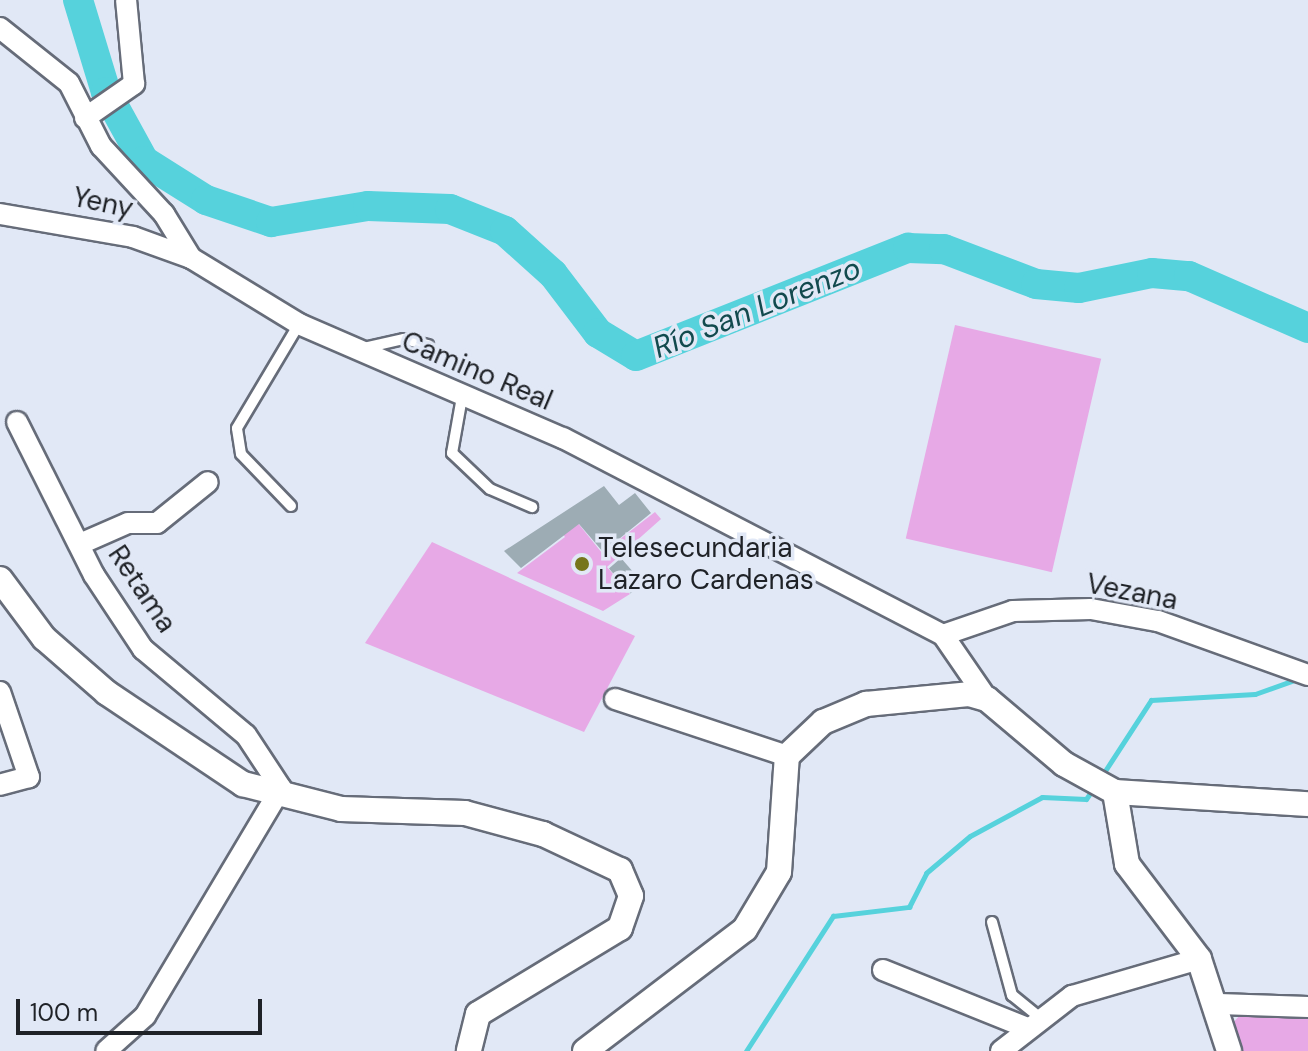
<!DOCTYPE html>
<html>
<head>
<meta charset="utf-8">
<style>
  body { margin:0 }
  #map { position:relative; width:1308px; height:1051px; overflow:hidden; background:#e1e8f6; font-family:"DM Sans",sans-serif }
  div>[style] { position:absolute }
  .green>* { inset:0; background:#e7a9e6; transform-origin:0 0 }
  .stream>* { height:5px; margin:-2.5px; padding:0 2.5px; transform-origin:2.5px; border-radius:2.5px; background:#56d2dc }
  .river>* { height:30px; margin:-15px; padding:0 15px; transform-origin:15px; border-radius:15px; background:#56d2dc }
  .building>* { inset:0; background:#9dacb4; transform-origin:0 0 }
  .roads { filter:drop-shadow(2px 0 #666c79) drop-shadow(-2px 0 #666c79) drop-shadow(0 2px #666c79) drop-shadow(0 -2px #666c79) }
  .service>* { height:10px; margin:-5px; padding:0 5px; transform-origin:5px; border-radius:5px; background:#fff }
  .minor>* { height:20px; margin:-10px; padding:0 10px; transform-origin:10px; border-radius:10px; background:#fff }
  .tertiary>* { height:24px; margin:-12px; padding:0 12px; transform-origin:12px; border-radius:12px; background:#fff }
  .dots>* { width:22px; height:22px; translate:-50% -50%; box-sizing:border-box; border:4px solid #e1e8f6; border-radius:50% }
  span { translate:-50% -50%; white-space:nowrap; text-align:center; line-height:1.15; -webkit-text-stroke:7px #e1e8f6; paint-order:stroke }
  .street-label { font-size:28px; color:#1f2227 }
  .poi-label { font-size:28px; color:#1f2227 }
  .left { translate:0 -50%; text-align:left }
  .water-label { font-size:30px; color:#124a4e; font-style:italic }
  .scale { position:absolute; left:16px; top:999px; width:246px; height:36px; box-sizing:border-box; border:4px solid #1f2227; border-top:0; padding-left:10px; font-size:24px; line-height:28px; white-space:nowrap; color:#1f2227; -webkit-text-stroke:6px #e1e8f6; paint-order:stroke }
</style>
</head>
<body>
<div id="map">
  <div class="green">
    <div style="left:955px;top:325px;width:150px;height:219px;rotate:13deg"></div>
    <div style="clip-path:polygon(655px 512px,661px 519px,607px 567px,630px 594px,603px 611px,517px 573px,565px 537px,559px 528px,573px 517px,602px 553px)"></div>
    <div style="clip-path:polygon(432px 542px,635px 636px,584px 732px,365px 643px)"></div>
    <div style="clip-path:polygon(1241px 1014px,1308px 1017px,1308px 1051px,1237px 1051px,1231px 1025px)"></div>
  </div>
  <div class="stream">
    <div style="left:1101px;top:777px;width:92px;rotate:-57deg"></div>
    <div style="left:1151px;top:700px;width:104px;rotate:-3.3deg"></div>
    <div style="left:1255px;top:694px;width:48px;rotate:-19.6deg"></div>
    <div style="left:746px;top:1051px;width:161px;rotate:-57.2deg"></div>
    <div style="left:833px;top:916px;width:77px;rotate:-6.8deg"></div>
    <div style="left:909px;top:907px;width:38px;rotate:-63deg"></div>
    <div style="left:926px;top:873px;width:57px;rotate:-40.1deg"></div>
    <div style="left:970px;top:836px;width:82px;rotate:-28.4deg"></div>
    <div style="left:1042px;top:797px;width:44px;rotate:2.6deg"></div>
    <div style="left:1086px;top:799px;width:12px;rotate:-55deg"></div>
  </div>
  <div class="river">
    <div style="left:78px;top:0;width:96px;rotate:73.1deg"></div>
    <div style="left:106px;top:92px;width:79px;rotate:61.2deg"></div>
    <div style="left:144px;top:161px;width:73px;rotate:32.2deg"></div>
    <div style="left:206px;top:200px;width:69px;rotate:18.7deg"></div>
    <div style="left:271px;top:222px;width:98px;rotate:-9.4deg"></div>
    <div style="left:368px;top:206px;width:82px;rotate:2.1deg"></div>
    <div style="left:450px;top:209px;width:59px;rotate:21.8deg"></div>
    <div style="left:505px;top:231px;width:64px;rotate:41.9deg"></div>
    <div style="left:553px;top:274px;width:74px;rotate:52.7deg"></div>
    <div style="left:598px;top:333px;width:44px;rotate:31.2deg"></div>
    <div style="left:636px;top:356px;width:293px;rotate:-21.7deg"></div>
    <div style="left:908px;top:248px;width:36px;rotate:2deg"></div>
    <div style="left:944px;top:249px;width:98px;rotate:20.8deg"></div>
    <div style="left:1036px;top:284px;width:43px;rotate:5.3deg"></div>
    <div style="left:1079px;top:288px;width:75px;rotate:-11.6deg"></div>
    <div style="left:1152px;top:273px;width:37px;rotate:5deg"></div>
    <div style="left:1189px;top:276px;width:130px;rotate:23.6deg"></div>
  </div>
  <div class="building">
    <div style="clip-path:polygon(604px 486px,619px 505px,635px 493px,651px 513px,603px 552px,579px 524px,521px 568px,504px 551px)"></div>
    <div style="left:621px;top:558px;width:33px;height:16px;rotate:49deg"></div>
  </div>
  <div class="roads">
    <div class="service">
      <div style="left:364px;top:348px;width:41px;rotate:-12.7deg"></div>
      <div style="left:404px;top:339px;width:25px;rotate:14deg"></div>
      <div style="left:462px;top:397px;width:57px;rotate:100.1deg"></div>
      <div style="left:452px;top:453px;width:52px;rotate:43.5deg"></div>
      <div style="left:490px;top:489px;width:46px;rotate:23.2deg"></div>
      <div style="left:291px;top:506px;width:72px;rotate:-133.9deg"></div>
      <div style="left:241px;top:454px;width:26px;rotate:-99deg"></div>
      <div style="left:237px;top:428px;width:121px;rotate:-59.2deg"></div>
      <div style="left:992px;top:922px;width:76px;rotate:74.7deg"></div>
      <div style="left:1012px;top:995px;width:36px;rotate:39deg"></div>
    </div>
    <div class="minor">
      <div style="left:0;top:28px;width:88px;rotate:38.6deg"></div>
      <div style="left:69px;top:83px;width:71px;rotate:63.1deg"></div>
      <div style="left:101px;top:146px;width:93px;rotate:47.2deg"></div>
      <div style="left:164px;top:214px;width:52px;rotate:58.5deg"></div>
      <div style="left:191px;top:258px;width:127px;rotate:31.4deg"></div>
      <div style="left:299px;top:324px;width:288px;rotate:23.4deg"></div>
      <div style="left:563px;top:438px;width:428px;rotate:27.4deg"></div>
      <div style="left:943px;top:635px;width:78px;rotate:55.5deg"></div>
      <div style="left:85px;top:118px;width:60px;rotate:-34.8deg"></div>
      <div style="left:134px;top:84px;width:84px;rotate:-95.4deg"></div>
      <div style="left:0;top:214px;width:135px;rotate:9.8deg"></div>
      <div style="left:133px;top:237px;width:62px;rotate:19.9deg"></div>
      <div style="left:17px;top:422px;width:171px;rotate:63.3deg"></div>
      <div style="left:94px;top:575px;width:89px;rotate:56.5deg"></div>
      <div style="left:143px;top:649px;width:134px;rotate:39.9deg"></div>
      <div style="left:246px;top:735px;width:64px;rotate:56.6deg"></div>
      <div style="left:281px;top:788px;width:265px;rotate:120.8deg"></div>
      <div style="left:145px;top:1016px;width:52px;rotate:138.1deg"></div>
      <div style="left:80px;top:544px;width:52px;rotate:-23.6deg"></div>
      <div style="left:128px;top:523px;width:29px"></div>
      <div style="left:157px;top:523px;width:65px;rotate:-38.8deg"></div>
      <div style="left:943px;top:635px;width:74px;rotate:-18.9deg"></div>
      <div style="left:1013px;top:611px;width:78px;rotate:-1.5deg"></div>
      <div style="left:1091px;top:609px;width:68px;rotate:10.2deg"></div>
      <div style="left:1158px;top:621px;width:159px;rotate:19.8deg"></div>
      <div style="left:0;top:692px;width:90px;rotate:71.2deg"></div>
      <div style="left:29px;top:777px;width:30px;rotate:165deg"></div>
      <div style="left:615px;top:699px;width:181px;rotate:18.3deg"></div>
      <div style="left:883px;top:970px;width:155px;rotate:21.9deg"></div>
      <div style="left:1219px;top:1004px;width:89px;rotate:1.9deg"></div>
      <div style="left:1001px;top:1051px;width:90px;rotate:-37.8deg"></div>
      <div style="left:1072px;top:996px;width:132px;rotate:-16.2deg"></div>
    </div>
    <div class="tertiary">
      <div style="left:0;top:579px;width:74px;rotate:53.3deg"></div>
      <div style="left:44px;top:638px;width:84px;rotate:41.1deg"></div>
      <div style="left:107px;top:693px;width:164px;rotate:33.8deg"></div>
      <div style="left:243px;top:784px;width:101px;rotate:14.3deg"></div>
      <div style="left:341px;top:809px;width:124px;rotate:1.8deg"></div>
      <div style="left:465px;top:813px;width:81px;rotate:15.1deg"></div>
      <div style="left:543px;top:834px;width:85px;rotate:25.1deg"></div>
      <div style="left:620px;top:870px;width:28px;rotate:67deg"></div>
      <div style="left:631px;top:896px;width:34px;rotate:109deg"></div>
      <div style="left:620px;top:928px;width:166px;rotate:148.8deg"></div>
      <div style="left:478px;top:1014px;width:38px;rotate:104deg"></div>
      <div style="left:1115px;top:792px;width:73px;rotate:80.5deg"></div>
      <div style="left:1127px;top:864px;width:119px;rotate:52.8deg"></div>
      <div style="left:1199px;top:959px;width:97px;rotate:71.9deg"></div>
      <div style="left:585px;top:1051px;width:201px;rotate:-37.3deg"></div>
      <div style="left:745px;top:929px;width:66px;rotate:-59.2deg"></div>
      <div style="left:779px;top:872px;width:116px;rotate:-86.1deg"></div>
      <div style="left:787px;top:756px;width:50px;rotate:-43.4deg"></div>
      <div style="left:823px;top:722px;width:47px;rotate:-22.7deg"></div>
      <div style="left:866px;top:704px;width:103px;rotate:-5.5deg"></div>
      <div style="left:969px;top:694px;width:19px;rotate:16deg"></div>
      <div style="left:987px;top:699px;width:101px;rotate:40.2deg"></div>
      <div style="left:1064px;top:764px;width:58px;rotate:28.8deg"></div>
      <div style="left:1115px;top:792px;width:193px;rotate:3.6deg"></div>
    </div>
  </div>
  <div class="dots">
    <div style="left:582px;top:564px;background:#76751b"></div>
  </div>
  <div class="street-label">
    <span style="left:103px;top:203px;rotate:12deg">Yeny</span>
    <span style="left:477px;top:371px;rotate:23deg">Camino Real</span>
    <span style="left:142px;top:589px;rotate:56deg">Retama</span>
    <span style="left:1132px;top:592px;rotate:11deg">Vezana</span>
  </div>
  <div class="poi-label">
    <span class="left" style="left:598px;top:564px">Telesecundaria<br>Lazaro Cardenas</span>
  </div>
  <div class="water-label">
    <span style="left:757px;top:308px;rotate:-22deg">Río San Lorenzo</span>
  </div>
  <div class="scale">100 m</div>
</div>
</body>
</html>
